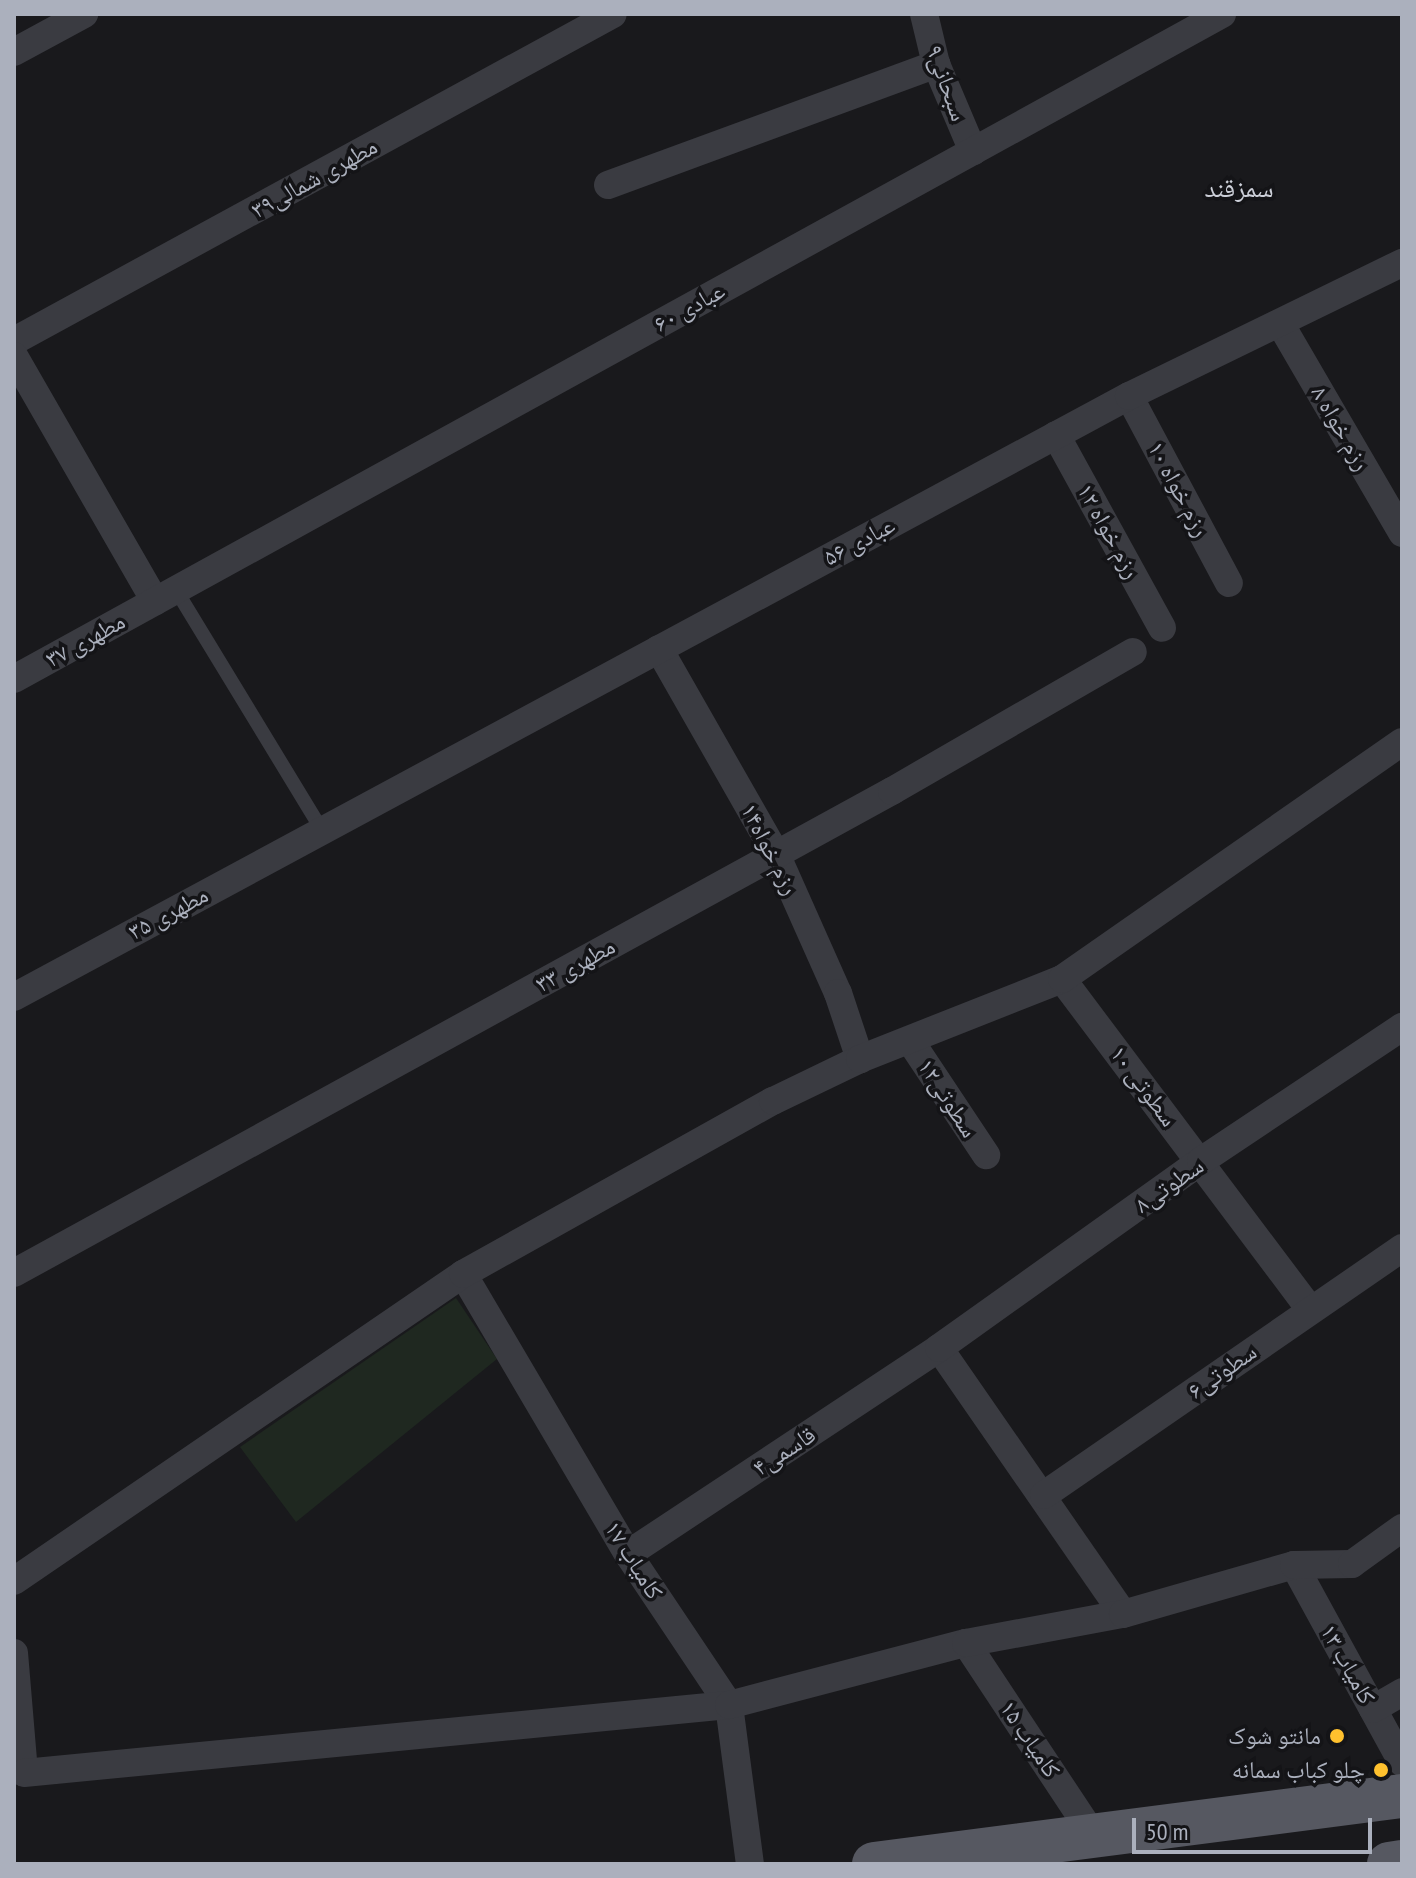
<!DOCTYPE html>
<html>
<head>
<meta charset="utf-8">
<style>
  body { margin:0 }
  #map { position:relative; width:1416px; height:1878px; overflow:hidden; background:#19191c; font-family:"PT Sans Narrow","Noto Naskh Arabic",sans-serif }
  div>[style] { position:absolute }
  .green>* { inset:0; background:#1f2820 }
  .service>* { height:14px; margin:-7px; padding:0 7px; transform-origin:7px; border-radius:7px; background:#3a3b41 }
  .minor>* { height:28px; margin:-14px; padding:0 14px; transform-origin:14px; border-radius:14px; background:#3a3b41 }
  .primary>* { height:44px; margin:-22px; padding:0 22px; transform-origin:22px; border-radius:22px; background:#565861 }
  .dots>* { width:22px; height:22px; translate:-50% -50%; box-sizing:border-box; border:4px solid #141417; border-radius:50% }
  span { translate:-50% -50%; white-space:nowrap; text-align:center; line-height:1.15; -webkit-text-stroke:7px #141417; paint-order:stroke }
  .street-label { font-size:24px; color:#abb0bd }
  .poi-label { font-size:24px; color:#abb0bd }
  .right { translate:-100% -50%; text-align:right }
  .neighbourhood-label { font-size:26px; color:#cccfd8 }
  .frame { position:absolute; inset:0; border:16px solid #abb0bd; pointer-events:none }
  .scale { position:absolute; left:1132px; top:1818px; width:240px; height:36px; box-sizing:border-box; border:4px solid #abb0bd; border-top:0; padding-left:10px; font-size:24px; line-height:28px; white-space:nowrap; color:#abb0bd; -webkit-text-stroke:6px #141417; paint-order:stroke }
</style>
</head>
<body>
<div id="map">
  <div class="green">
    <div style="clip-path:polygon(456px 1298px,497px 1359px,296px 1522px,240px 1447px)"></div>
  </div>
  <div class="service">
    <div style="left:176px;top:590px;width:281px;rotate:58.7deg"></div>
  </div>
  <div class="minor">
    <div style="left:924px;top:14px;width:51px;rotate:76.5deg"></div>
    <div style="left:936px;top:64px;width:95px;rotate:67deg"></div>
    <div style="left:14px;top:52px;width:80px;rotate:-28.5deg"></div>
    <div style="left:608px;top:185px;width:350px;rotate:-20.2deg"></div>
    <div style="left:1280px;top:323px;width:243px;rotate:59.8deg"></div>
    <div style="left:14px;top:341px;width:682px;rotate:-28.63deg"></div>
    <div style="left:14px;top:356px;width:283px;rotate:60.1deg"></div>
    <div style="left:1129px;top:396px;width:212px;rotate:61.9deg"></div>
    <div style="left:1056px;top:435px;width:220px;rotate:61.2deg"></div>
    <div style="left:659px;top:649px;width:236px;rotate:60.3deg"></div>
    <div style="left:776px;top:854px;width:152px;rotate:66deg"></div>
    <div style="left:838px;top:993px;width:70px;rotate:71.6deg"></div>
    <div style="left:14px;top:679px;width:1379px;rotate:-28.83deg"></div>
    <div style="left:1062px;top:979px;width:413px;rotate:53.1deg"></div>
    <div style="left:14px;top:997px;width:1267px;rotate:-28.33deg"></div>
    <div style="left:1129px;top:396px;width:304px;rotate:-26deg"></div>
    <div style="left:911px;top:1042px;width:136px;rotate:56.4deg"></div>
    <div style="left:14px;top:1273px;width:1002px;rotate:-28.77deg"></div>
    <div style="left:892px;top:791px;width:278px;rotate:-30deg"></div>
    <div style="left:463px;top:1274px;width:325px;rotate:59.5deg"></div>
    <div style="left:628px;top:1554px;width:182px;rotate:56.2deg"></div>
    <div style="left:729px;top:1705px;width:160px;rotate:82.5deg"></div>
    <div style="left:939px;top:1348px;width:323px;rotate:55.3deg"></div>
    <div style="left:1044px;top:1495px;width:435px;rotate:-34.6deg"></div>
    <div style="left:628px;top:1554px;width:373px;rotate:-33.5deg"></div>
    <div style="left:939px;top:1348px;width:322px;rotate:-35.5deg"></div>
    <div style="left:1201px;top:1161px;width:242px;rotate:-33.7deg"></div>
    <div style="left:1294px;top:1565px;width:225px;rotate:61.3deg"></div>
    <div style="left:14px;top:1581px;width:544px;rotate:-34.36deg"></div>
    <div style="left:463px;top:1274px;width:355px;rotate:-29.2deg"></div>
    <div style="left:773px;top:1101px;width:97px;rotate:-25.8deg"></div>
    <div style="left:860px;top:1059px;width:217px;rotate:-21.6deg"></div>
    <div style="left:1062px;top:979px;width:414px;rotate:-34.9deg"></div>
    <div style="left:966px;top:1643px;width:230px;rotate:56.5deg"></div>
    <div style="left:14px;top:1653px;width:120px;rotate:85.2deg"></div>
    <div style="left:24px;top:1773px;width:708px;rotate:-5.51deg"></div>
    <div style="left:729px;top:1705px;width:245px;rotate:-14.7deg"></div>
    <div style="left:966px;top:1643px;width:160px;rotate:-10.5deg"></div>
    <div style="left:1123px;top:1614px;width:178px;rotate:-16deg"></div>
    <div style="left:1294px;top:1565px;width:58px;rotate:-1deg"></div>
    <div style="left:1352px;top:1564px;width:62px;rotate:-35.8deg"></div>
    <div style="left:1373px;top:1709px;width:34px;rotate:-30deg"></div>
  </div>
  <div class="primary">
    <div style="left:874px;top:1864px;width:532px;rotate:-7.34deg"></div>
    <div style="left:1389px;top:1864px;width:13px;rotate:-9deg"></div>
  </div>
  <div class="dots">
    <div style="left:1337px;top:1736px;background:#ffc12e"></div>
    <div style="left:1381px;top:1770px;background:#ffc12e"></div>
  </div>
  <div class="street-label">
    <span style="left:947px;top:83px;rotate:70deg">سبحانی۹</span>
    <span style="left:314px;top:178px;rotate:-29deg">مطهری شمالی۳۹</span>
    <span style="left:689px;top:307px;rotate:-29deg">عبادی ۶۰</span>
    <span style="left:1341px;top:428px;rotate:60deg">رزم خواه ۸</span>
    <span style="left:1179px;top:489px;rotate:62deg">رزم خواه ۱۰</span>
    <span style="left:1109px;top:531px;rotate:61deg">رزم خواه ۱۲</span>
    <span style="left:859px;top:541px;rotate:-28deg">عبادی ۵۶</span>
    <span style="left:85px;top:640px;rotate:-29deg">مطهری ۳۷</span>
    <span style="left:770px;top:849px;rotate:63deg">رزم خواه۱۴</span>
    <span style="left:168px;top:913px;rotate:-28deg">مطهری ۳۵</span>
    <span style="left:575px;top:965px;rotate:-29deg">مطهری ۳۳</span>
    <span style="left:1144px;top:1086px;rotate:53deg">سطوتی ۱۰</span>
    <span style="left:948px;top:1098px;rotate:57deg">سطوتی۱۲</span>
    <span style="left:1169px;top:1185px;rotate:-35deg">سطوتی۸</span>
    <span style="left:1222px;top:1371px;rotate:-35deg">سطوتی۶</span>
    <span style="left:784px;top:1451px;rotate:-33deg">قاسمی۴</span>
    <span style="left:634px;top:1560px;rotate:58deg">کامیاب ۱۷</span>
    <span style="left:1348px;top:1664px;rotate:61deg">کامیاب ۱۳</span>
    <span style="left:1030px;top:1739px;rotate:56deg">کامیاب ۱۵</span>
  </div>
  <div class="poi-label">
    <span class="right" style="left:1321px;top:1736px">مانتو شوک</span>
    <span class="right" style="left:1365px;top:1770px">چلو کباب سمانه</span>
  </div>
  <div class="neighbourhood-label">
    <span style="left:1239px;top:188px">سمزقند</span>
  </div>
  <div class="frame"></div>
  <div class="scale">50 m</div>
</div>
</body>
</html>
